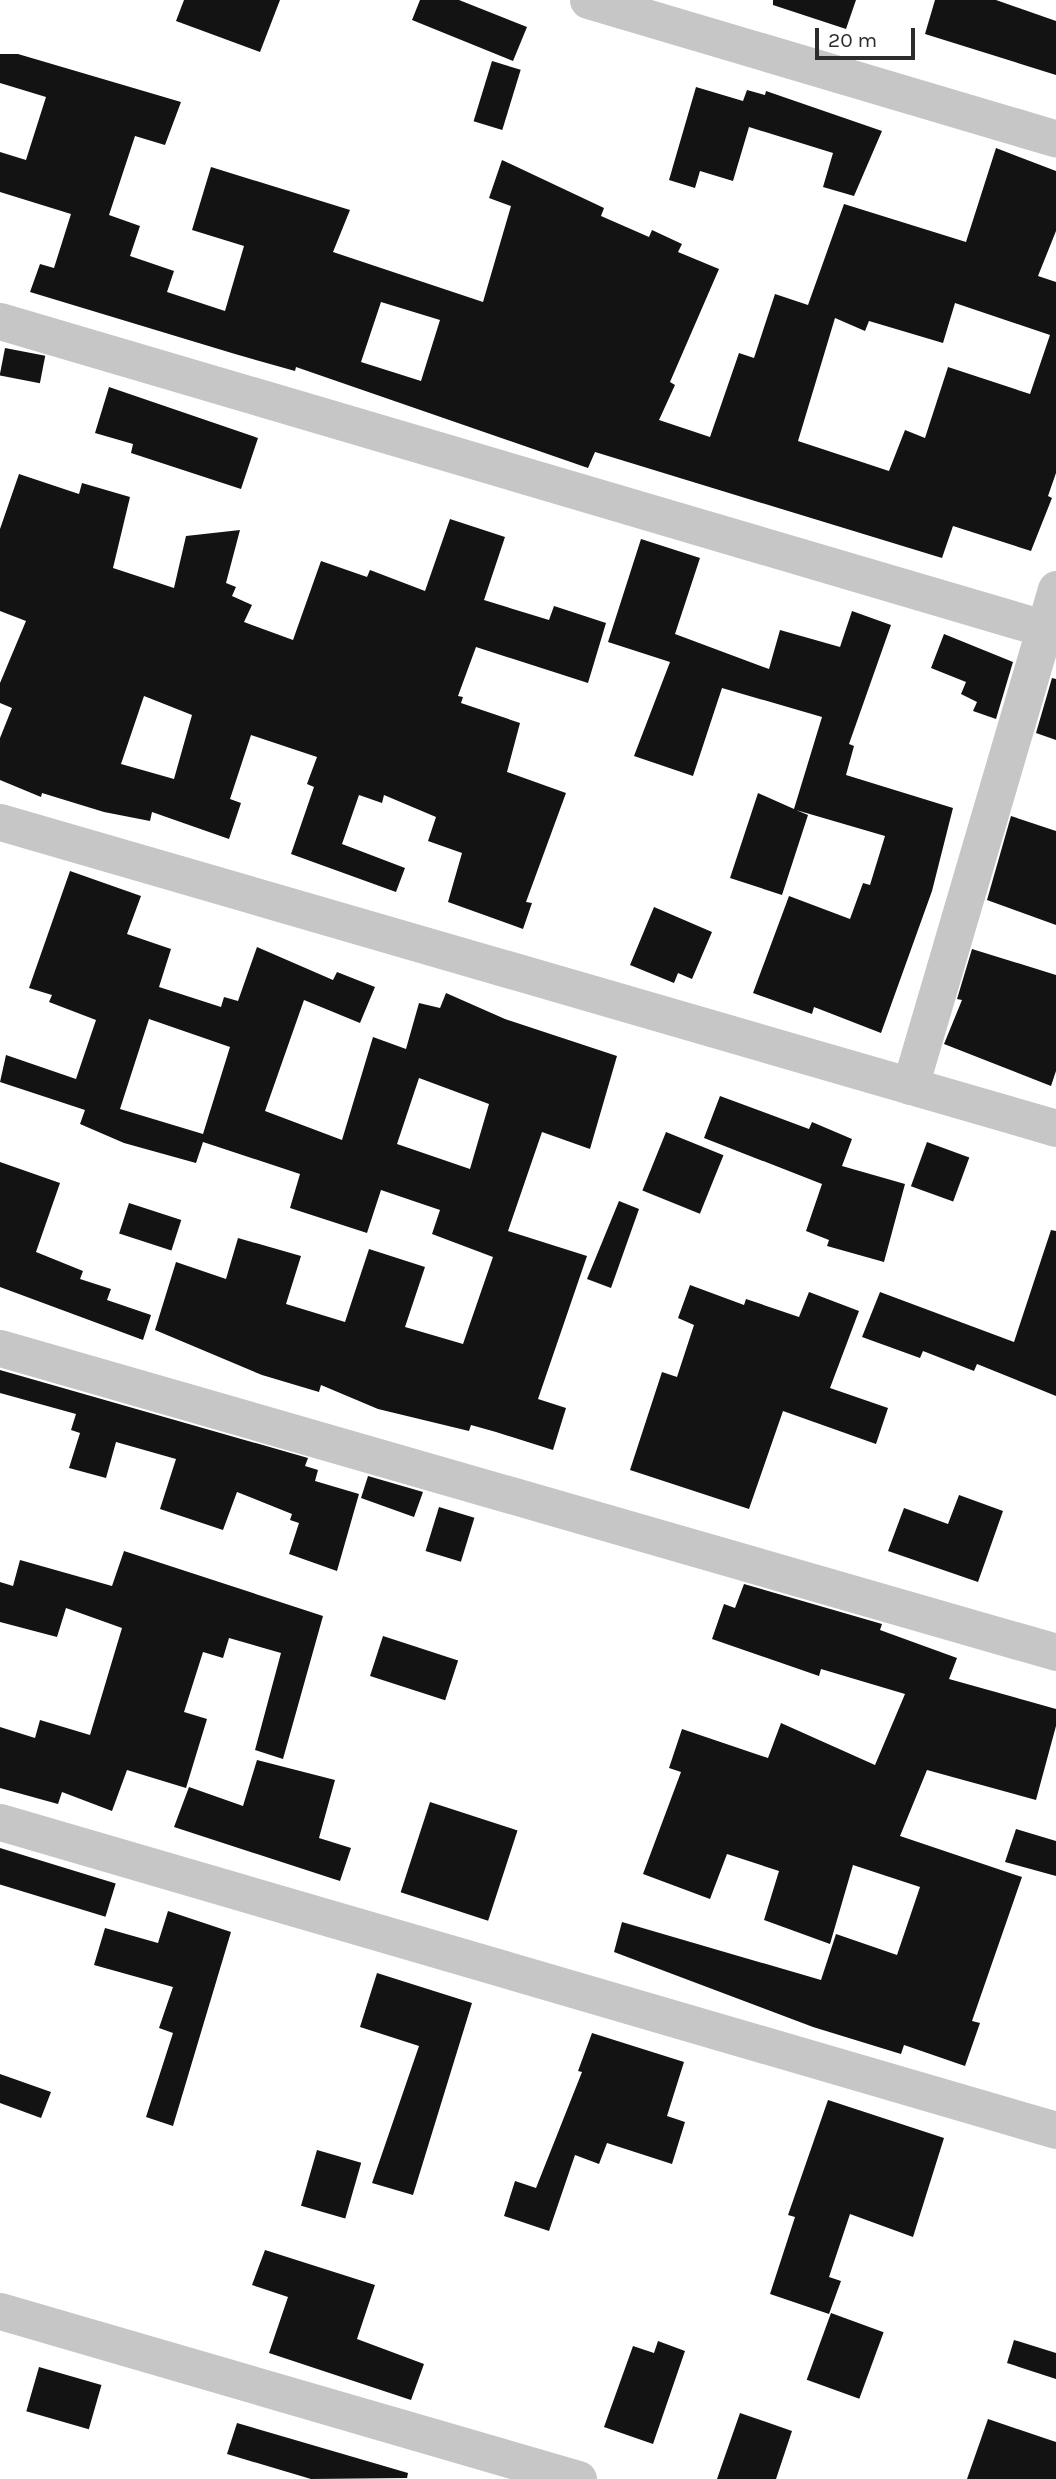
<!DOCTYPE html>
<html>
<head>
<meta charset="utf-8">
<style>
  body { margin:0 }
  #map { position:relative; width:1056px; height:2479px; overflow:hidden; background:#fff; font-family:Karla,sans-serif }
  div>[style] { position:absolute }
  .building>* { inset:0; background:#131313; transform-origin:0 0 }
  .minor>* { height:37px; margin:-18.5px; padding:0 18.5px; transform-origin:18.5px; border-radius:18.5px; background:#c6c6c6 }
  span { translate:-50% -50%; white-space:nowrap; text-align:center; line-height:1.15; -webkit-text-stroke:7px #fff; paint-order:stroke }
  .scale { position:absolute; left:815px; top:28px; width:100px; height:32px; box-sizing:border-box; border:4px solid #2c2c2c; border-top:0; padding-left:9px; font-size:21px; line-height:24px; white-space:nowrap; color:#2c2c2c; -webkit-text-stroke:5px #fff; paint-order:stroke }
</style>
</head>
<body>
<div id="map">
  <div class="building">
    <div style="clip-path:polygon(184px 0,280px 0,260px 52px,176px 21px)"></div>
    <div style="clip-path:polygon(420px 0,459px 0,527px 27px,513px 61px,412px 20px)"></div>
    <div style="clip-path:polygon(773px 0,856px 0,846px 29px,773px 5px)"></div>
    <div style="clip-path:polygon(935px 0,996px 0,1056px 21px,1056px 75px,925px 34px)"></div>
    <div style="clip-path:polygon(evenodd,0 54px,18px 54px,181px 102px,165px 145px,135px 136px,109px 215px,140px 226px,130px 256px,174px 271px,167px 292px,225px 311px,244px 246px,192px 230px,211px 167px,350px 210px,333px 252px,483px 302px,511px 206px,489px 198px,502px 160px,604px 208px,601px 216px,649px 237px,652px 230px,682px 244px,678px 252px,719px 269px,670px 382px,675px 385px,659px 420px,710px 437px,739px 353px,754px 358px,775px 294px,808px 305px,844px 204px,966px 242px,996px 148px,1056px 171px,1056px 231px,1038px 276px,1056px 282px,1056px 473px,1048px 496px,1052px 498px,1031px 551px,953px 526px,942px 558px,595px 452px,588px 468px,296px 367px,295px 371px,235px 354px,30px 292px,40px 264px,54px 268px,71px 214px,0 192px,0 152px,26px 160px,46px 97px,0 83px,0 54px,381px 302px,440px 320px,421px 381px,361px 362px,381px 302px,0 54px,955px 303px,1050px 335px,1030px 394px,948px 367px,925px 438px,905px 430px,889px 471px,798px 441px,835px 318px,865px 331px,869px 321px,943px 343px,955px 303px)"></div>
    <div style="left:492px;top:61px;width:30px;height:63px;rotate:17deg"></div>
    <div style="clip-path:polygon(696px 87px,743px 101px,747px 90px,765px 95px,766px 91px,882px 131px,854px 196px,823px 187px,833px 153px,749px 127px,733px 181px,700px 171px,695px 188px,669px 180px)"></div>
    <div style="left:5px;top:348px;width:41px;height:28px;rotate:11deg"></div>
    <div style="clip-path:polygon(109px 387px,258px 438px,241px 489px,131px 453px,133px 444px,95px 433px)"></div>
    <div style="clip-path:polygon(evenodd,19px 474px,79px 494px,82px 483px,130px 497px,113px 568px,174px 588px,186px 536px,240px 530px,226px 583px,236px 587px,232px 596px,252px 605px,244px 622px,293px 640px,321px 561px,367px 577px,370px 570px,425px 591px,450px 519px,505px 537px,484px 600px,549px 620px,554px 606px,606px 623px,588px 683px,476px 647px,458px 696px,463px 697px,461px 703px,520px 723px,507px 772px,566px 793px,526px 902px,532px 903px,523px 929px,448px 902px,462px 853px,428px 841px,436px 817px,384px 795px,382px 803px,359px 795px,342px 844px,405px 868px,396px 892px,291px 854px,314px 787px,307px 784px,317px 757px,251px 735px,230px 799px,241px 803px,229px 839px,152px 812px,150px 821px,104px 812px,42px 793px,41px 797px,0 780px,0 738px,12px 708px,0 703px,0 683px,26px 621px,0 611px,0 529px,19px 474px,144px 696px,192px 715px,174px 779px,121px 764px,144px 696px)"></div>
    <div style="clip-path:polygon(641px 539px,700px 558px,675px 634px,769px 669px,780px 630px,840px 647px,852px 611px,891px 625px,849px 744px,854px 746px,846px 775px,953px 808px,932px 891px,881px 1033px,814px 1007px,812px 1014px,753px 993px,789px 896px,850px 919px,863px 883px,870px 885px,885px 836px,796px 810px,808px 815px,782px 895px,730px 878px,758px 793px,794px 809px,822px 717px,722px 688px,693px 776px,634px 756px,670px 662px,608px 642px)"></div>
    <div style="clip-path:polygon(944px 634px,1013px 662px,996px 719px,973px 711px,977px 702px,961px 694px,966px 682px,931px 668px)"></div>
    <div style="clip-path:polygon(1052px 678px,1056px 679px,1056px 740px,1036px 733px)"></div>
    <div style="clip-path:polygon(1011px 816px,1056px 831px,1056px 925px,987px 900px)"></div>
    <div style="clip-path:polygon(evenodd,70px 871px,141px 896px,127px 934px,171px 949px,159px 987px,221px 1007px,224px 997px,238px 1001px,257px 947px,333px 980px,337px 972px,375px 987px,360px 1023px,304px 1000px,265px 1111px,342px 1140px,373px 1037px,406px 1049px,419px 1003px,440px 1008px,446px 993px,505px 1019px,617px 1056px,590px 1149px,542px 1132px,508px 1231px,587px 1256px,538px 1399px,566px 1408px,553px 1450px,496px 1432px,471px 1425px,469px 1431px,378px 1409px,321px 1385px,319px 1392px,262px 1375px,155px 1330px,176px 1262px,226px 1279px,238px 1238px,301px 1256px,286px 1304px,345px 1322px,369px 1249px,425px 1267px,405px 1327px,463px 1344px,493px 1257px,432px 1234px,440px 1210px,381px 1190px,367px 1233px,290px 1208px,300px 1174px,203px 1142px,196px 1163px,124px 1143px,80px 1124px,85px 1110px,0 1082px,6px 1055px,76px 1079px,96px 1020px,49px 1002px,52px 995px,29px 988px,70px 871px,149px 1019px,230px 1047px,203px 1134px,120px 1109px,149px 1019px,70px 871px,419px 1078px,489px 1104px,470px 1169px,397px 1144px,419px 1078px)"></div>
    <div style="clip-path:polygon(654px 907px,712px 932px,692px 979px,678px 973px,674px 983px,630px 965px)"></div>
    <div style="clip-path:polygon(972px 949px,1056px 975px,1056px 1071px,1051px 1086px,944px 1044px,962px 1000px,957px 999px)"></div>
    <div style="clip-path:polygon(720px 1096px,809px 1129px,812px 1122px,852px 1139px,842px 1166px,905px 1184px,884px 1262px,827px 1246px,829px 1240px,806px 1231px,822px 1184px,704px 1138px)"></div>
    <div style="left:666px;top:1132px;width:62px;height:63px;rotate:22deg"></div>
    <div style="left:927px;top:1142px;width:45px;height:47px;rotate:20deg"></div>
    <div style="clip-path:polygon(0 1162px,60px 1183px,36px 1252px,83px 1271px,80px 1279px,111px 1289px,107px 1300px,151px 1315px,143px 1340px,0 1287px)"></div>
    <div style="clip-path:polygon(619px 1201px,639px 1209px,611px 1288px,587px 1279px)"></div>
    <div style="left:129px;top:1203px;width:55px;height:32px;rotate:18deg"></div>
    <div style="clip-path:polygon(1051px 1230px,1056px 1231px,1056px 1396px,977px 1364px,974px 1371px,923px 1351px,920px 1358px,862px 1337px,880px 1292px,1014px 1342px)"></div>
    <div style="clip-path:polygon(690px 1285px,744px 1305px,746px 1299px,799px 1317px,809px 1292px,859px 1311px,830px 1388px,888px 1408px,876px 1444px,783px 1411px,749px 1509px,630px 1470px,662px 1372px,677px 1377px,694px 1325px,678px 1318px)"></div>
    <div style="clip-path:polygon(0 1370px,308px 1458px,305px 1466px,318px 1470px,315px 1481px,359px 1494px,337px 1571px,289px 1554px,299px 1523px,290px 1520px,292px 1514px,237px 1492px,223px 1530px,160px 1509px,176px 1459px,116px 1442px,106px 1478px,69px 1468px,80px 1433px,71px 1430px,76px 1414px,0 1393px)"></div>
    <div style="clip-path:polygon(368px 1476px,423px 1492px,414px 1517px,361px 1498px)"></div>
    <div style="clip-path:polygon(959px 1495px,1003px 1511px,978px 1582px,888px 1551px,904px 1508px,948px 1524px)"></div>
    <div style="left:439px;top:1507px;width:37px;height:46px;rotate:17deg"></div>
    <div style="clip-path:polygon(124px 1551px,323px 1616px,283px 1759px,255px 1750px,281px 1653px,229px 1638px,223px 1658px,203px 1652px,184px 1712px,207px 1719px,186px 1788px,127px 1770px,112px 1811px,62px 1792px,58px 1804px,0 1788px,0 1727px,35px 1738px,40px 1720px,90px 1735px,122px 1628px,66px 1608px,57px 1637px,0 1622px,0 1582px,13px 1586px,20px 1560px,112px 1586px)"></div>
    <div style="clip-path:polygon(744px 1584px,882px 1624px,880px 1630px,957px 1658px,949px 1679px,1056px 1709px,1056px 1726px,1036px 1800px,927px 1770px,900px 1836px,1022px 1877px,972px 2021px,980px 2023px,965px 2066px,904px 2045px,901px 2054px,813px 2027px,614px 1952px,622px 1922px,821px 1980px,836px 1934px,897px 1955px,920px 1887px,853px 1865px,830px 1944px,764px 1920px,779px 1871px,727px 1854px,710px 1899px,643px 1874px,681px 1772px,669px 1768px,682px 1729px,768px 1758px,781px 1723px,875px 1765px,905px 1694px,821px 1669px,819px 1676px,712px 1639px,724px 1604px,735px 1608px)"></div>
    <div style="left:383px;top:1636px;width:79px;height:42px;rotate:18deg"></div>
    <div style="clip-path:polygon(257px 1760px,335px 1780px,319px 1838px,351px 1848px,340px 1881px,174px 1827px,189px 1787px,243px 1806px)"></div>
    <div style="left:430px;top:1802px;width:92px;height:95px;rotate:18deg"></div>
    <div style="clip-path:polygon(1016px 1829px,1056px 1841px,1056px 1876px,1005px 1862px)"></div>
    <div style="left:0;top:1848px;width:121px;height:35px;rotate:17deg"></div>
    <div style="clip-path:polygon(168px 1911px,231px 1932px,173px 2126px,146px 2117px,173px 2033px,159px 2028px,173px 1987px,94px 1965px,105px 1928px,158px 1943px)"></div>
    <div style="clip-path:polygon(377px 1973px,472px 2003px,413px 2195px,372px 2183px,419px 2046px,360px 2027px)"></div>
    <div style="clip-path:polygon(592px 2033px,684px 2062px,667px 2116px,685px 2122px,672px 2164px,607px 2143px,599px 2164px,575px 2155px,549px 2231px,504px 2216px,515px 2181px,536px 2188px,582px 2072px,578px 2071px)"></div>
    <div style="clip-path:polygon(0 2074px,51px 2092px,41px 2118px,0 2103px)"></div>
    <div style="clip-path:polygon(828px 2100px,944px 2138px,913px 2237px,850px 2214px,829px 2277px,841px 2281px,829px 2314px,770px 2294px,795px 2217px,788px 2215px)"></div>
    <div style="left:317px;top:2150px;width:46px;height:58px;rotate:16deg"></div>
    <div style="clip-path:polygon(265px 2250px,375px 2285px,357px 2339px,424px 2364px,411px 2400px,269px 2353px,288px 2297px,252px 2285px)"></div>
    <div style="left:831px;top:2313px;width:56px;height:71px;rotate:20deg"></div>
    <div style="clip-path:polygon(1014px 2340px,1056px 2353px,1056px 2379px,1007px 2363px)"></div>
    <div style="clip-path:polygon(658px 2341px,685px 2351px,653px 2444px,604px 2427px,633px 2346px,654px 2353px)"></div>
    <div style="left:39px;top:2367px;width:65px;height:46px;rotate:16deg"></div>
    <div style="clip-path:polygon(740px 2413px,792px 2431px,776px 2479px,717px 2479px)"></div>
    <div style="clip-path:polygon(988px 2419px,1056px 2442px,1056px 2479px,967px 2479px)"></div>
    <div style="clip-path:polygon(237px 2423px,408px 2473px,407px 2478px,311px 2479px,227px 2454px)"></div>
  </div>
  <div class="minor">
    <div style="left:588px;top:0;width:488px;rotate:16.5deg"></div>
    <div style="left:0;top:321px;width:1101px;rotate:16.41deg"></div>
    <div style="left:0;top:822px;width:1099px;rotate:16.16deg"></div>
    <div style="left:910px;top:1086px;width:518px;rotate:-73.63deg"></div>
    <div style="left:0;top:1348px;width:1099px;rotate:16.06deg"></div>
    <div style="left:0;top:1822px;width:1100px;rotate:16.26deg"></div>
    <div style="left:0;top:2311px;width:602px;rotate:16.21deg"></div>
  </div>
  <div class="scale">20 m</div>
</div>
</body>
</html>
